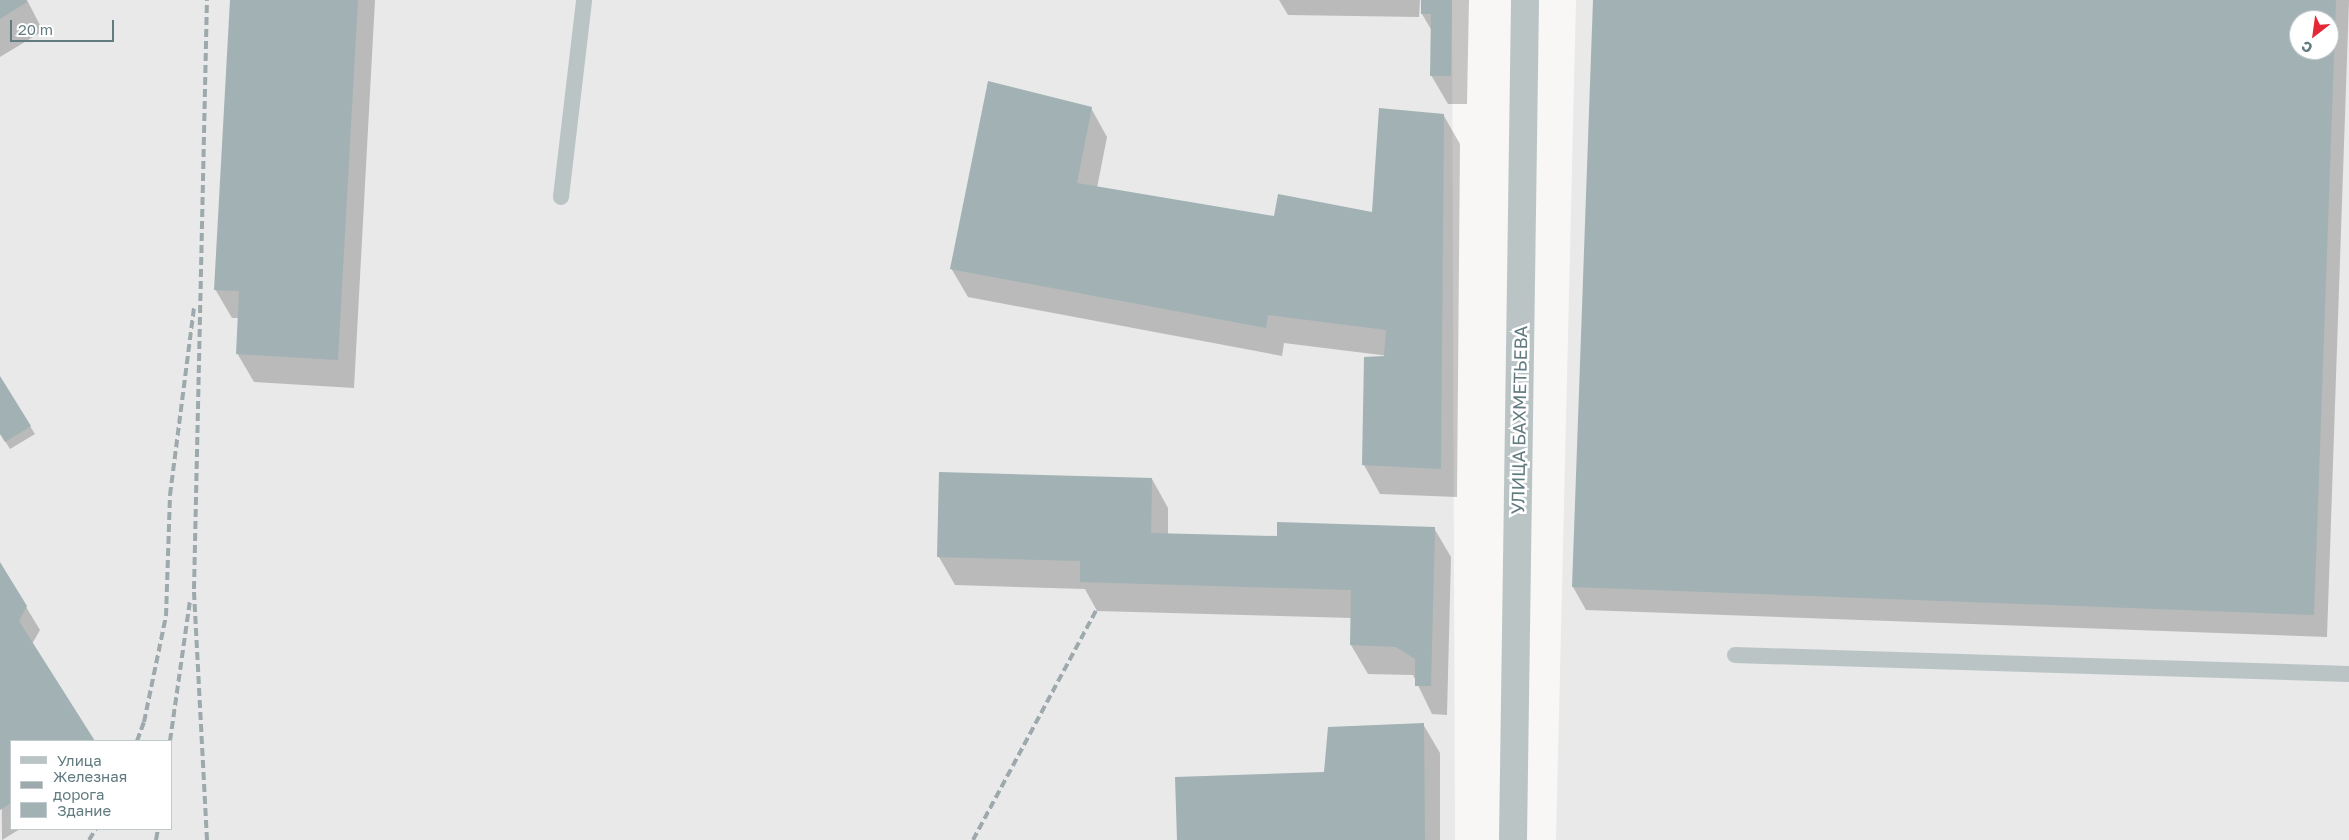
<!DOCTYPE html>
<html>
<head>
<meta charset="utf-8">
<style>
  body { margin:0 }
  #map { position:relative; width:2349px; height:840px; overflow:hidden; background:#f8f7f5; font-family:"Golos Text",sans-serif }
  div>[style] { position:absolute }
  .built>* { inset:0; background:#e8e9e8 }
  .shadow>* { inset:0; background:#0003 }
  .building>* { inset:0; background:#a2b1b3 }
  .service>* { height:16px; margin:-8px; padding:0 8px; transform-origin:8px; border-radius:8px; background:#bbc4c5 }
  .tertiary>* { height:28px; margin:-14px; padding:0 14px; transform-origin:14px; border-radius:14px; background:#bbc4c5 }
  .rail>* { height:4px; margin-top:-2px; transform-origin:0; background:repeating-linear-gradient(90deg,#9da9ac 0 8px,transparent 0 12px) }
  span { translate:-50% -50%; white-space:nowrap; text-align:center; line-height:1.15; -webkit-text-stroke:5px #fff; paint-order:stroke }
  .street-label { font-size:18px; color:#627b80 }
  .legend { position:absolute; left:10px; top:740px; width:162px; height:90px; box-sizing:border-box; background:#fff; border:1px solid #c0cacc; margin:0; padding:6px 9px; list-style:none; font-size:15px; color:#627b80 }
  .legend li { display:flex; align-items:center; gap:10px; height:25px }
  .legend b { width:25px; border:1px solid #c0cacc }
  .north { position:absolute; left:2289px; top:10px; width:50px; height:50px; box-sizing:border-box; background:#fff; border:1px solid #c0cacc; border-radius:50%; rotate:210deg; font-size:14px; font-weight:700; line-height:20px; text-align:center; color:#627b80 }
  .north::after { content:''; display:block; margin:auto; width:18px; height:22px; background:#e32936; clip-path:polygon(50% 0,100% 100%,50% 72%,0 100%) }
  .scale { position:absolute; left:10px; top:20px; width:104px; height:22px; box-sizing:border-box; border:2px solid #627b80; border-top:0; padding-left:6px; font-size:15px; line-height:18px; white-space:nowrap; color:#627b80; -webkit-text-stroke:4px #fff; paint-order:stroke }
</style>
</head>
<body>
<div id="map">
  <div class="built">
    <div style="clip-path:polygon(evenodd,0 0,1452px 0,1455px 840px,0 840px,0 0,11px 741px,171px 741px,171px 829px,11px 829px,11px 741px)"></div>
    <div style="clip-path:polygon(evenodd,1576px 0,2349px 0,2349px 840px,1556px 840px,1576px 0,2299px 20px,2329px 20px,2329px 50px,2299px 50px,2299px 20px)"></div>
  </div>
  <div class="shadow">
    <div style="clip-path:polygon(0 0,27px 0,43px 31px,0 57px)"></div>
    <div style="clip-path:polygon(232px 0,375px 0,354px 388px,254px 382px,237px 353px,239px 318px,232px 318px,215px 289px)"></div>
    <div style="clip-path:polygon(1279px 0,1420px 0,1419px 17px,1288px 15px)"></div>
    <div style="clip-path:polygon(1422px 0,1469px 0,1467px 104px,1448px 104px,1431px 75px,1432px 31px,1422px 14px)"></div>
    <div style="clip-path:polygon(evenodd,1594px 0,2349px 0,2327px 637px,1586px 610px,1573px 587px,1594px 0,2299px 20px,2329px 20px,2329px 50px,2299px 50px,2299px 20px)"></div>
    <div style="clip-path:polygon(1091px 108px,1107px 137px,1097px 188px,1275px 218px,1373px 213px,1444px 116px,1460px 144px,1457px 497px,1380px 494px,1364px 465px,1389px 356px,1284px 343px,1282px 356px,968px 297px,951px 268px)"></div>
    <div style="clip-path:polygon(0 379px,35px 434px,10px 449px,0 433px)"></div>
    <div style="clip-path:polygon(1152px 479px,1168px 508px,1168px 534px,1278px 538px,1434px 528px,1451px 557px,1447px 715px,1432px 714px,1413px 675px,1368px 674px,1351px 645px,1352px 618px,1097px 611px,1085px 589px,955px 585px,939px 557px)"></div>
    <div style="clip-path:polygon(0 564px,40px 630px,32px 644px,93px 741px,11px 741px,11px 829px,20px 829px,2px 840px)"></div>
    <div style="clip-path:polygon(1423px 724px,1440px 753px,1440px 840px,1179px 840px,1325px 774px)"></div>
  </div>
  <div class="building">
    <div style="clip-path:polygon(0 0,26px 0,27px 2px,0 19px)"></div>
    <div style="clip-path:polygon(230px 0,358px 0,338px 360px,236px 354px,239px 291px,214px 290px)"></div>
    <div style="clip-path:polygon(1421px 0,1452px 0,1451px 76px,1430px 76px,1431px 14px,1421px 14px)"></div>
    <div style="clip-path:polygon(evenodd,1593px 0,2336px 0,2314px 615px,1572px 587px,1593px 0,2299px 20px,2329px 20px,2329px 50px,2299px 50px,2299px 20px)"></div>
    <div style="clip-path:polygon(988px 81px,1092px 107px,1077px 183px,1274px 216px,1278px 194px,1372px 212px,1379px 108px,1444px 114px,1441px 469px,1362px 465px,1364px 357px,1384px 356px,1386px 330px,1268px 315px,1266px 328px,950px 269px)"></div>
    <div style="clip-path:polygon(0 376px,31px 426px,5px 442px,0 434px)"></div>
    <div style="clip-path:polygon(939px 472px,1152px 478px,1151px 533px,1277px 536px,1277px 522px,1435px 527px,1431px 686px,1415px 686px,1415px 659px,1396px 647px,1350px 645px,1351px 590px,1080px 582px,1080px 561px,937px 557px)"></div>
    <div style="clip-path:polygon(0 562px,27px 606px,19px 621px,95px 741px,11px 741px,11px 803px,0 810px)"></div>
    <div style="clip-path:polygon(1424px 723px,1425px 840px,1177px 840px,1175px 777px,1324px 772px,1328px 727px)"></div>
  </div>
  <div class="service">
    <div style="left:561px;top:197px;width:198px;rotate:-83.3deg"></div>
    <div style="left:1735px;top:655px;width:614px;rotate:1.77deg"></div>
  </div>
  <div class="tertiary">
    <div style="left:1513px;top:840px;width:840px;rotate:-89.18deg"></div>
  </div>
  <div class="rail">
    <div style="left:137px;top:741px;width:20px;rotate:-70deg"></div>
    <div style="left:144px;top:722px;width:108px;rotate:-78.3deg"></div>
    <div style="left:166px;top:616px;width:121px;rotate:-88.1deg"></div>
    <div style="left:170px;top:495px;width:190px;rotate:-82.7deg"></div>
    <div style="left:170px;top:741px;width:141px;rotate:-81.9deg"></div>
    <div style="left:89px;top:840px;width:13px;rotate:-58deg"></div>
    <div style="left:156px;top:840px;width:11px;rotate:-80deg"></div>
    <div style="left:207px;top:840px;width:251px;rotate:-93deg"></div>
    <div style="left:194px;top:589px;width:589px;rotate:-88.74deg"></div>
    <div style="left:973px;top:840px;width:262px;rotate:-61.8deg"></div>
  </div>
  <div class="street-label">
    <span style="left:1519px;top:420px;rotate:-89deg">УЛИЦА БАХМЕТЬЕВА</span>
  </div>
  <ul class="legend">
  <li><b style="height:6px;background:#bbc4c5"></b>Улица</li>
  <li><b style="height:6px;background:#9da9ac"></b>Железная дорога</li>
  <li><b style="height:14px;background:#a2b1b3"></b>Здание</li>
  </ul>
  <div class="north">С</div>
  <div class="scale">20 m</div>
</div>
</body>
</html>
